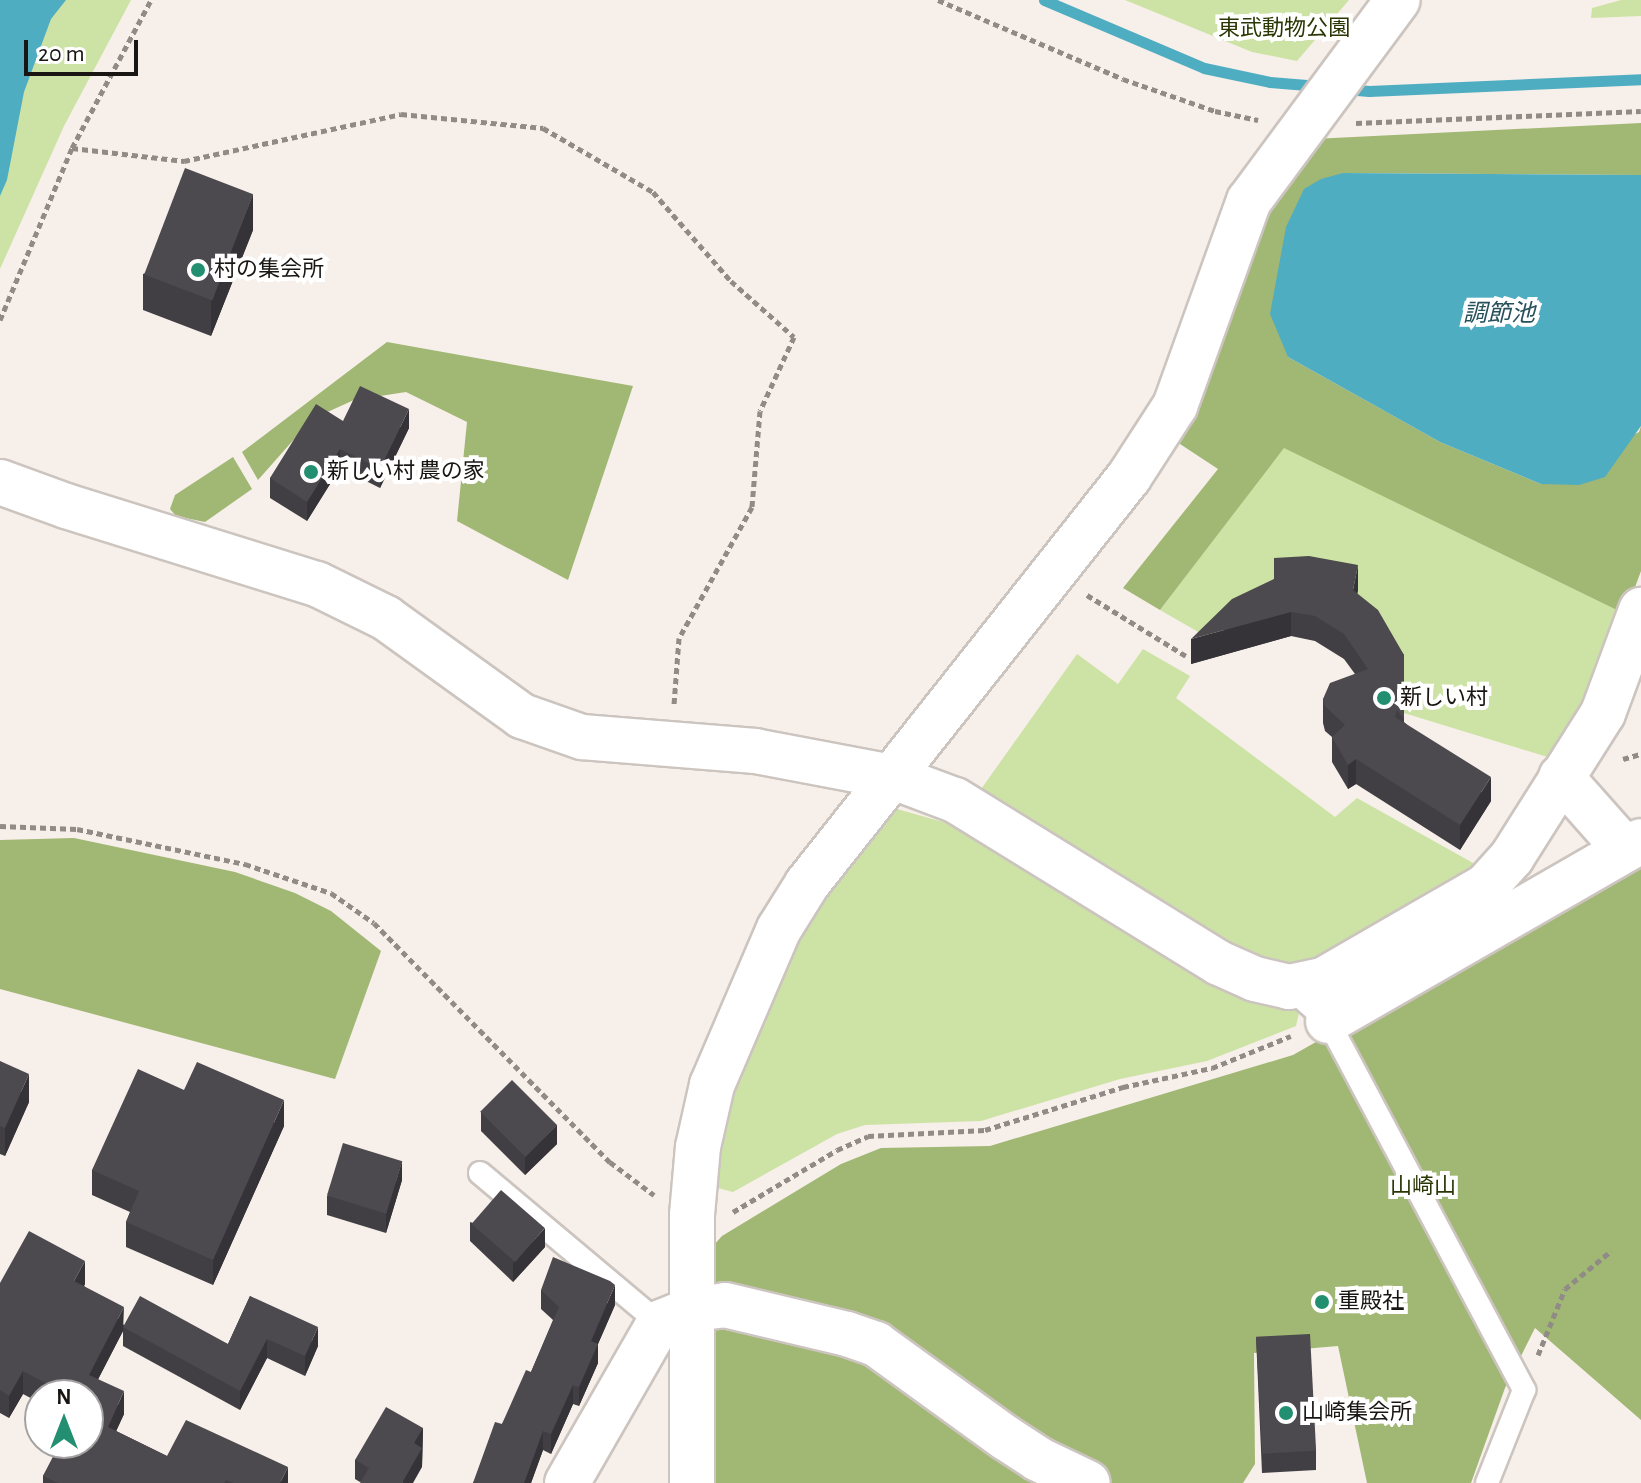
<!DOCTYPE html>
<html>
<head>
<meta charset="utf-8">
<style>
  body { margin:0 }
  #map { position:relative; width:1641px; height:1483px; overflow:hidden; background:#f7efe9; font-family:"Alegreya Sans","Noto Sans JP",sans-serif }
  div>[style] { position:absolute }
  .green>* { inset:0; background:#cde3a5 }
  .forest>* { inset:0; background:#a1b774 }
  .water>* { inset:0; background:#4fadc2 }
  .stream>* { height:11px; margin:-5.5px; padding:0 5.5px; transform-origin:5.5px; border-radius:5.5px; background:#4fadc2 }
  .path>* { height:5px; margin-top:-2.5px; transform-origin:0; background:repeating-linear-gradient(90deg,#918b87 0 6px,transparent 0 10px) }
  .roads { filter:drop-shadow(2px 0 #ccc4bf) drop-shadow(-2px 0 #ccc4bf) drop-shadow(0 2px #ccc4bf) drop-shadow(0 -2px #ccc4bf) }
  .lane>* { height:22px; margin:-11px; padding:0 11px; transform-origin:11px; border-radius:11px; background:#fff }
  .street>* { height:44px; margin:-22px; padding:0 22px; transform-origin:22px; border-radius:22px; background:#fff }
  .wall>* { inset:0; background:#413f44 }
  .shaded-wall>* { inset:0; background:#353337 }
  .building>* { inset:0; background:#4c494f; transform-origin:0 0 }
  .dots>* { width:22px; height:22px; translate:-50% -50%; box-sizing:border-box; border:4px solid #fff; border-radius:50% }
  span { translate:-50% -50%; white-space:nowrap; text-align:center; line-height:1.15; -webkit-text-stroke:8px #fff; paint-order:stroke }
  .park-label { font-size:22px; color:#2a3704 }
  .poi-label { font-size:22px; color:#181513 }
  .left { translate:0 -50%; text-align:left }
  .water-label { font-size:24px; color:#26505a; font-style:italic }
  .north { position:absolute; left:24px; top:1379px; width:80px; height:80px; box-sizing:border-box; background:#fff; border:2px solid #a3a1a1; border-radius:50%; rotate:0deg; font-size:22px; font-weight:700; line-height:32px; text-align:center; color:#181513 }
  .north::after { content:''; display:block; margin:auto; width:28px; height:36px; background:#229070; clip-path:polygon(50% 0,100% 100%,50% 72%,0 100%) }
  .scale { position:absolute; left:24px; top:40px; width:114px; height:36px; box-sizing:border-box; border:4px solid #181513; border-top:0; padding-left:10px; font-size:24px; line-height:28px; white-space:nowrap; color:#181513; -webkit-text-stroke:6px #fff; paint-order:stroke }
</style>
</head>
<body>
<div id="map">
  <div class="green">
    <div style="clip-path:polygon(0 0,131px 0,64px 126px,0 269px)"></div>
    <div style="clip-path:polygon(1125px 0,1349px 0,1297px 61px,1252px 52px)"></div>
    <div style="clip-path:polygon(1621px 0,1641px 0,1641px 16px,1591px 18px,1592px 8px)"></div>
    <div style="clip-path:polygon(1284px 447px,1625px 614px,1557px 760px,1404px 713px,1353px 615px,1358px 590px,1214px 641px,1160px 610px)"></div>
    <div style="clip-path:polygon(1143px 649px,1190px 676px,1176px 698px,1335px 817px,1357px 798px,1482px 868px,1313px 965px,1294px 967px,1232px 950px,979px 792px,1077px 654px,1118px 684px)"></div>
    <div style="clip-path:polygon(897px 809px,961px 827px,1287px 1001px,1299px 1013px,1296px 1026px,1207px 1061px,1120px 1079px,981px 1121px,865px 1125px,837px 1134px,733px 1192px,718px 1188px,721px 1155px,736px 1084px,791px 949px,828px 891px)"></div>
  </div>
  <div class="forest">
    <div style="clip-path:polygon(1641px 123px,1641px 175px,1343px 173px,1288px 357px,1440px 442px,1541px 484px,1639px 432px,1641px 426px,1641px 571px,1625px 614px,1284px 448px,1160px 610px,1123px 588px,1218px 469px,1177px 442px,1200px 404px,1244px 260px,1266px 205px,1313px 139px)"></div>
    <div style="clip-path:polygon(387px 342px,633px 386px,568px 580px,457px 521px,467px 422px,406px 392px,354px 400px,312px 419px,258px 480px,242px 452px)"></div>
    <div style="clip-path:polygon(233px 457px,252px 489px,205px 522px,176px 516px,170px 509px,175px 495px)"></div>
    <div style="clip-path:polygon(74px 838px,235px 872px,295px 893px,331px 911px,381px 951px,335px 1079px,0 989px,0 840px)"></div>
    <div style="clip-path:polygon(1641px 858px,1641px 1420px,1535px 1328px,1505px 1388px,1471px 1483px,1367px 1483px,1338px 1346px,1254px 1353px,1255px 1464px,1243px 1483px,712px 1483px,704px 1256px,722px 1236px,841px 1164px,881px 1148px,990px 1146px,1293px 1055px)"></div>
  </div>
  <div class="water">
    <div style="clip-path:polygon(0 0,66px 0,51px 19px,24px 92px,7px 180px,0 196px)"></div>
    <div style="clip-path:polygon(1343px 173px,1641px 175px,1641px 426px,1605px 477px,1579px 485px,1541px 484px,1440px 442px,1288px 357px,1270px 314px,1286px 227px,1304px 189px,1321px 179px)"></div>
  </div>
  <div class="stream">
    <div style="left:1044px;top:0;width:174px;rotate:23deg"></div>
    <div style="left:1204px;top:68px;width:67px;rotate:12deg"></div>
    <div style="left:1270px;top:82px;width:49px;rotate:4.7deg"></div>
    <div style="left:1345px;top:89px;width:24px;rotate:5deg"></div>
    <div style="left:1369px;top:91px;width:272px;rotate:-2.5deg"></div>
  </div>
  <div class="path">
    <div style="left:938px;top:0;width:201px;rotate:23.1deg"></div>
    <div style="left:1123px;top:79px;width:97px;rotate:19.2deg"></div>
    <div style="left:1215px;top:111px;width:44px;rotate:11.8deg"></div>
    <div style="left:1356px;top:123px;width:285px;rotate:-2.4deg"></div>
    <div style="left:72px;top:148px;width:113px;rotate:6.6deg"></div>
    <div style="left:184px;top:161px;width:222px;rotate:-12.2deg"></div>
    <div style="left:401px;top:114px;width:143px;rotate:5.6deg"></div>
    <div style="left:543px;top:128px;width:127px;rotate:30.2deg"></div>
    <div style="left:653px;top:192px;width:118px;rotate:48.8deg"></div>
    <div style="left:731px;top:281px;width:84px;rotate:41.6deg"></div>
    <div style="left:794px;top:337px;width:81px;rotate:114.7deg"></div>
    <div style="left:760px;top:411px;width:96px;rotate:94.8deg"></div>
    <div style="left:752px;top:507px;width:150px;rotate:119.1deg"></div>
    <div style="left:679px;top:638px;width:67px;rotate:94.3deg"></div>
    <div style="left:0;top:320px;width:186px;rotate:-67.3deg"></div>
    <div style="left:72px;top:148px;width:168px;rotate:-61.9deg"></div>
    <div style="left:1087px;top:595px;width:116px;rotate:31.6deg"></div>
    <div style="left:1623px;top:759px;width:19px;rotate:-16deg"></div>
    <div style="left:0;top:826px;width:77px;rotate:2.2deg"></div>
    <div style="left:77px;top:829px;width:172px;rotate:11.8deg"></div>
    <div style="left:245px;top:864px;width:91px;rotate:18.6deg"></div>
    <div style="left:331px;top:893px;width:52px;rotate:34.9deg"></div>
    <div style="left:374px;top:923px;width:336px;rotate:45.4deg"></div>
    <div style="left:610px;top:1162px;width:55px;rotate:36.9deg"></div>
    <div style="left:733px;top:1212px;width:121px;rotate:-30.8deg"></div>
    <div style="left:837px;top:1150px;width:34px;rotate:-24deg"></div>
    <div style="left:868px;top:1136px;width:117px;rotate:-2.9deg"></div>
    <div style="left:985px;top:1130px;width:145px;rotate:-17.3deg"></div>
    <div style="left:1123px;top:1087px;width:91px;rotate:-12.1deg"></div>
    <div style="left:1212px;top:1068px;width:85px;rotate:-22.1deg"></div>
    <div style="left:1538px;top:1355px;width:71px;rotate:-67.8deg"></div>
    <div style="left:1565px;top:1289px;width:60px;rotate:-39.6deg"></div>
  </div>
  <div class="roads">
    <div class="lane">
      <div style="left:1289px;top:987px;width:52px;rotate:41.1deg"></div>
      <div style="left:1328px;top:1021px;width:418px;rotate:62deg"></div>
      <div style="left:1524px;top:1390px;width:100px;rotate:111.7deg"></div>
      <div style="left:480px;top:1173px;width:234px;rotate:40deg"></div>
    </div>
    <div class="street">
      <div style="left:0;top:482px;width:70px;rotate:20deg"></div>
      <div style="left:66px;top:506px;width:263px;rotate:17.3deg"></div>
      <div style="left:317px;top:584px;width:77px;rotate:26.2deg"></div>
      <div style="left:386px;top:618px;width:168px;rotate:35.8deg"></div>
      <div style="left:522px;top:716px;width:64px;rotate:19.3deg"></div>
      <div style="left:582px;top:737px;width:174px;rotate:4.6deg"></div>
      <div style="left:755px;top:751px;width:140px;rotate:10.7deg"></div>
      <div style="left:893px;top:777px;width:66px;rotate:20.4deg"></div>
      <div style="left:955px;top:800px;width:310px;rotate:31.7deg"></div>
      <div style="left:1219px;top:963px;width:39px;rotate:24deg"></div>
      <div style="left:1255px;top:979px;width:35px;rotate:13deg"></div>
      <div style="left:1289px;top:987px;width:35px;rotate:-12deg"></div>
      <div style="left:1323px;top:980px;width:188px;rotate:-30deg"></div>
      <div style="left:1486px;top:886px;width:39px;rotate:-48deg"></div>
      <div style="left:1512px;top:857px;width:170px;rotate:-57.7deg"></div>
      <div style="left:1603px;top:713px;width:110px;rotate:-69.7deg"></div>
      <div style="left:1561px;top:777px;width:95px;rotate:48.4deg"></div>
      <div style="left:1328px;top:1021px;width:361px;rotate:-29.9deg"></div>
      <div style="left:567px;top:1483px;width:185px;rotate:-60.1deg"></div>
      <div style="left:659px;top:1323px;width:38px;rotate:-22deg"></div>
      <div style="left:694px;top:1309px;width:31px;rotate:-7deg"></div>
      <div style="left:725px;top:1305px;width:125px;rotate:13.4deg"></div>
      <div style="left:847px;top:1334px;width:31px;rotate:19deg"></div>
      <div style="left:876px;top:1344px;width:160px;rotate:35.9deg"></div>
      <div style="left:1006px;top:1438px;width:38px;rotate:33deg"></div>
      <div style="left:1038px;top:1459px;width:55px;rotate:25.6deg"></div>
      <div style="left:692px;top:1483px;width:268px;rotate:-90deg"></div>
      <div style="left:692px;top:1215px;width:68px;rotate:-85deg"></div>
      <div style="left:698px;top:1147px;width:64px;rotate:-77.3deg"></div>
      <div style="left:712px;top:1085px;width:170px;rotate:-66.8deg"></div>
      <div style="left:779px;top:929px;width:53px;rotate:-58.1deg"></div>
      <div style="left:807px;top:884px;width:519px;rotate:-51.65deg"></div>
      <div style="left:1129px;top:477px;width:85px;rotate:-57.1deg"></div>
      <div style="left:1175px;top:406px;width:218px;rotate:-70.2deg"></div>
      <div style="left:1249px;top:201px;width:250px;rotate:-53.5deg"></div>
    </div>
  </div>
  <div class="wall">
    <div style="clip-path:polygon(253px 230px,211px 336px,143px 310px,143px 274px)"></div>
    <div style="clip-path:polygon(343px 421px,409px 428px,380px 488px,340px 468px,307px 521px,270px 498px,270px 478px)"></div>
    <div style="clip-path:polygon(1274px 579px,1358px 590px,1357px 594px,1404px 655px,1404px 722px,1491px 801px,1460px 850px,1356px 784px,1348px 789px,1332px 762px,1332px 737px,1325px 731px,1323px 723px,1323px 699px,1355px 674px,1344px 659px,1315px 641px,1291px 636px,1191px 664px)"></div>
    <div style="clip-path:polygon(0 1061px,29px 1102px,5px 1156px,0 1154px)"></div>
    <div style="clip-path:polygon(184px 1090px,284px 1126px,213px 1285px,126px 1247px,126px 1222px,130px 1212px,92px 1195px,92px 1170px)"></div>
    <div style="clip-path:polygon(481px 1112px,557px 1144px,525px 1175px,481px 1131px)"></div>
    <div style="clip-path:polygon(402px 1180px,386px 1233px,327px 1215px,327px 1196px)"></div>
    <div style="clip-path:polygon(470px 1222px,545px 1247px,513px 1282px,470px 1241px)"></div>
    <div style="clip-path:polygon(0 1283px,85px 1284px,84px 1286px,124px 1325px,228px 1344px,250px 1296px,318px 1346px,305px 1376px,267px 1358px,240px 1410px,123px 1346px,123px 1331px,98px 1379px,124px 1414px,116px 1431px,167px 1456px,288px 1483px,43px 1483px,43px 1476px,88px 1395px,40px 1395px,40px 1403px,23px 1394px,9px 1418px,0 1413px)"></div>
    <div style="clip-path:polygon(541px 1290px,615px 1305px,598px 1344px,598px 1363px,579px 1406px,573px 1404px,551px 1454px,543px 1450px,531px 1483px,473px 1483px,502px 1424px,531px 1372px,553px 1320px,541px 1309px)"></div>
    <div style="clip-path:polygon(1256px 1337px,1316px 1451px,1316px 1470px,1262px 1473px)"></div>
    <div style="clip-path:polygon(423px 1428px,422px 1467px,360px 1482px,355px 1479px,355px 1460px)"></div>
  </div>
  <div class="shaded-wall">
    <div style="clip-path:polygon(253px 194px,253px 230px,211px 336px,211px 300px)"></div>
    <div style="clip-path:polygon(409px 409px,409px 428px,380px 488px,380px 469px)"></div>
    <div style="clip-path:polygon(340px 449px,340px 468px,307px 521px,307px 502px)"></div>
    <div style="clip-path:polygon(1358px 565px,1358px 590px,1353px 615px,1353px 590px)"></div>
    <div style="clip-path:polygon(1291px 612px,1291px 636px,1191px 664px,1191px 639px)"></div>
    <div style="clip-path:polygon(1356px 759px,1356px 784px,1348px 789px,1348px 765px)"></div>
    <div style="clip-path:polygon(1491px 777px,1491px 801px,1460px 850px,1460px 825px)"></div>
    <div style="clip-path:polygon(29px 1074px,29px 1102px,5px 1156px,5px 1128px)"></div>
    <div style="clip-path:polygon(284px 1100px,284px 1126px,213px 1285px,213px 1260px)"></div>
    <div style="clip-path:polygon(557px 1125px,557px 1144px,525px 1175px,525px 1156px)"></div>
    <div style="clip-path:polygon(402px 1161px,402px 1180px,386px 1233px,386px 1214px)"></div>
    <div style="clip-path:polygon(545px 1228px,545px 1247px,513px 1282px,513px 1263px)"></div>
    <div style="clip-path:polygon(85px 1261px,85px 1284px,74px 1303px,74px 1281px)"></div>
    <div style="clip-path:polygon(615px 1285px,615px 1305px,598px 1344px,598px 1363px,579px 1406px,579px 1387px,591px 1341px)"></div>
    <div style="clip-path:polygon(124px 1307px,123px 1331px,89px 1397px,89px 1375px)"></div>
    <div style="clip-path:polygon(318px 1327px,318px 1346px,305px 1376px,305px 1356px)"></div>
    <div style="clip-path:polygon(267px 1339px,267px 1358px,240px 1410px,240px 1391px)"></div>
    <div style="clip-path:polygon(23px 1371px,23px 1394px,9px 1418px,9px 1396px)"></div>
    <div style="clip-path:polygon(573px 1385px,573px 1404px,551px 1454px,551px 1434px)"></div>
    <div style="clip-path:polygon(124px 1391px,124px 1414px,108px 1449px,108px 1427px)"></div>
    <div style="clip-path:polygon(423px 1428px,422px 1467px,413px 1483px,402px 1483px,414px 1443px)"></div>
    <div style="clip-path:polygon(543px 1431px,543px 1450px,531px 1483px,524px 1483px)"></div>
    <div style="clip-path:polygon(288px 1467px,288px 1483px,280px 1483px)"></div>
  </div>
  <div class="building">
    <div style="left:185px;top:168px;width:73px;height:114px;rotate:21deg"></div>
    <div style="clip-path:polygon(360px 386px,409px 409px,380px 469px,340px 449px,307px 502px,270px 478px,316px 404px,343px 421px)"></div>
    <div style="clip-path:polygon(1309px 556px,1358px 565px,1353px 590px,1378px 610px,1404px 655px,1404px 719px,1397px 710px,1395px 717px,1491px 777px,1460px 825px,1356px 759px,1348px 765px,1332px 737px,1345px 725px,1325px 706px,1323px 699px,1330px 683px,1368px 669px,1344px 634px,1315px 616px,1291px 612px,1191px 639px,1232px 599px,1274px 579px,1274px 558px)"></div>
    <div style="clip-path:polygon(0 1061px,29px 1074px,5px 1128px,0 1126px)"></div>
    <div style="clip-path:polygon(197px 1062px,284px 1100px,213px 1260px,126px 1222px,139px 1191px,92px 1170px,138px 1069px,184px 1090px)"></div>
    <div style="left:512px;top:1080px;width:64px;height:45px;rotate:45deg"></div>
    <div style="left:343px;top:1143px;width:62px;height:55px;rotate:17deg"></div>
    <div style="left:501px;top:1190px;width:58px;height:45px;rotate:41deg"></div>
    <div style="clip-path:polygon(29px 1231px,85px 1261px,74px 1281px,124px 1307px,89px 1375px,124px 1391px,108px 1427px,167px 1456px,186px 1420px,288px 1467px,280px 1483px,233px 1483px,226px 1480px,224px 1483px,58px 1483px,43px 1476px,60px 1443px,88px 1443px,88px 1395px,67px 1395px,23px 1371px,9px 1396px,0 1390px,0 1283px)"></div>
    <div style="clip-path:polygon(553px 1257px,610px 1281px,615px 1285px,591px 1341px,598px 1344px,579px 1387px,573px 1385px,551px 1434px,543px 1431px,524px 1483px,473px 1483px,495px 1422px,502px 1424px,526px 1370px,531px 1372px,559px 1307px,541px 1290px)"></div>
    <div style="clip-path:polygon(140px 1296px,228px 1344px,250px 1296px,318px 1327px,305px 1356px,267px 1339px,240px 1391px,123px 1327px)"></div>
    <div style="left:1310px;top:1334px;width:117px;height:54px;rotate:87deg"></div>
    <div style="clip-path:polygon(386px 1407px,423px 1428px,414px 1443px,422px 1448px,402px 1483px,360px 1483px,369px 1468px,355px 1460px)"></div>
  </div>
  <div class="dots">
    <div style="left:198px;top:270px;background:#229070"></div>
    <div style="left:311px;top:472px;background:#229070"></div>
    <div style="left:1384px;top:698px;background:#229070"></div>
    <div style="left:1322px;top:1302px;background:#229070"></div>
    <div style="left:1286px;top:1413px;background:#229070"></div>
  </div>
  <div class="park-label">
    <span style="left:1284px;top:29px">東武動物公園</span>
    <span style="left:1423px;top:1187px">山崎山</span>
  </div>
  <div class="poi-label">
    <span class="left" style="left:214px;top:270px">村の集会所</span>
    <span class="left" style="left:327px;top:472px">新しい村 農の家</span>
    <span class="left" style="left:1400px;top:698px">新しい村</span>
    <span class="left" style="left:1338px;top:1302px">重殿社</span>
    <span class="left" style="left:1302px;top:1413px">山崎集会所</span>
  </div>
  <div class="water-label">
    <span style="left:1499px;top:315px">調節池</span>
  </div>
  <div class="north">N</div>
  <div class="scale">20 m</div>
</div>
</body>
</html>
